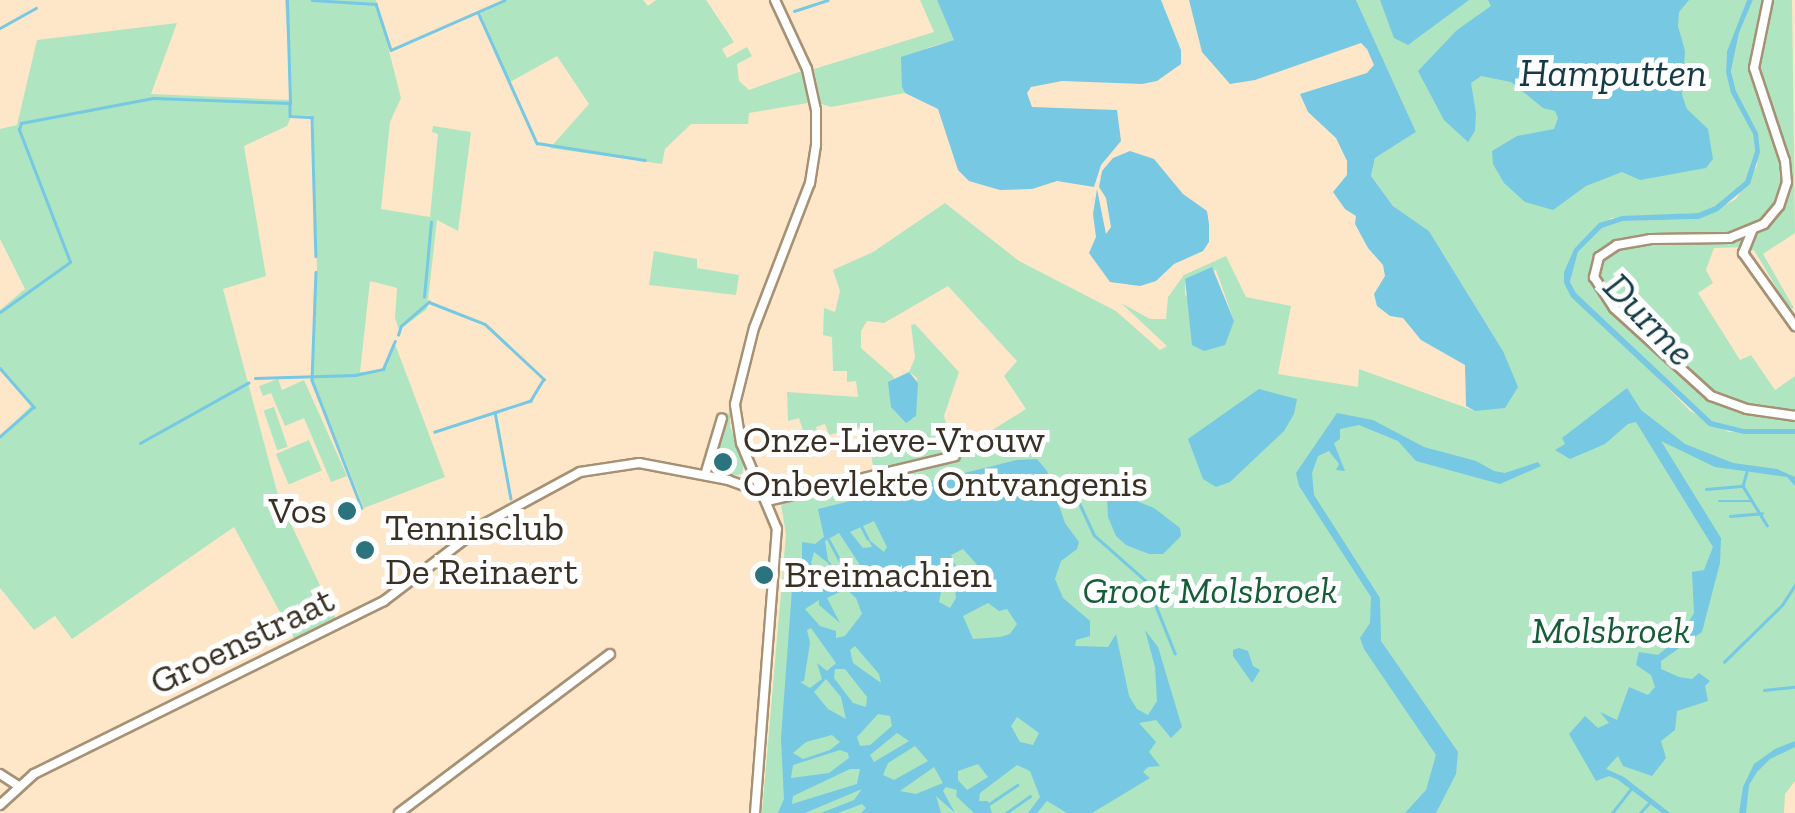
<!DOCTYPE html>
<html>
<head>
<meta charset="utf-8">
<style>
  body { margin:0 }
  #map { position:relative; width:1795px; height:813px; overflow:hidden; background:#fee7c9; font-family:"Zilla Slab",serif }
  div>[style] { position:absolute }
  .green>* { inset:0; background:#afe5c1; transform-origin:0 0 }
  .water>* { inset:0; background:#77c8e2 }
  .stream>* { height:2.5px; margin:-1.25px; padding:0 1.25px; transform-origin:1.25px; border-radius:1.25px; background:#77c8e2 }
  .roads { filter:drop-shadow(2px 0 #a69175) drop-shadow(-2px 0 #a69175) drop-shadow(0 2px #a69175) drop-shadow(0 -2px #a69175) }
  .minor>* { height:8px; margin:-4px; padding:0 4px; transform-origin:4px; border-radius:4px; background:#fff }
  .dots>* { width:28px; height:28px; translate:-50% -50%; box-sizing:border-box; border:5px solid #fff; border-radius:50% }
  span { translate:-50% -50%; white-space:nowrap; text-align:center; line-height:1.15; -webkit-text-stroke:10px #fff; paint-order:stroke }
  .poi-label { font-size:38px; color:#393125 }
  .left { translate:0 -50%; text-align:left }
  .right { translate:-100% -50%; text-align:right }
  .park-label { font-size:38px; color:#155d37; font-style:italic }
  .street-label { font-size:38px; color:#393125 }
  .water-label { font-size:40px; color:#143a45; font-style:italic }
</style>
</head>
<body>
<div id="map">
  <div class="green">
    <div style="clip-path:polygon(285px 0,376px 0,401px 98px,390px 122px,381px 209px,430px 217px,438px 134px,432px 132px,433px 126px,471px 132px,458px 231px,437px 220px,427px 309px,399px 330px,395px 318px,397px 288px,370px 281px,360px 372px,383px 371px,395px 344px,445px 477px,364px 508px,311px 375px,317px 270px,313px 116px,292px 115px,287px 126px,244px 146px,266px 276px,223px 289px,279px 499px,337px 621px,295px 640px,234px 527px,72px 639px,55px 616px,34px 630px,0 588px,0 437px,32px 405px,0 369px,0 310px,25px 289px,0 239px,0 129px,17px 125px,37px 40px,177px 23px,151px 94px,291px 100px)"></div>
    <div style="clip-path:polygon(508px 0,643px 0,648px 6px,656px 0,706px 0,734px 42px,722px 49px,727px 58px,747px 47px,752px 56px,737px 64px,739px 81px,749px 90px,802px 71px,808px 103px,749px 113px,748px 124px,691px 124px,665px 149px,662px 164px,550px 148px,589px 104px,557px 56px,510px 82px,480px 13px)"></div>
    <div style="clip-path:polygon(920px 0,937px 0,954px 40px,927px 48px,902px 87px,905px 93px,831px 107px,821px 104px,814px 69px,934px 32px)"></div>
    <div style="clip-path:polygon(evenodd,1356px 0,1747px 0,1727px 51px,1726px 71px,1753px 134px,1755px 151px,1745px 181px,1715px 206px,1698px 213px,1611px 218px,1574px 249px,1564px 272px,1571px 297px,1610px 328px,1690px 411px,1729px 432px,1795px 434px,1795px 781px,1785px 794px,1784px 813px,762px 813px,786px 534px,779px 493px,874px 470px,865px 426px,829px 435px,825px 424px,816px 427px,818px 434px,805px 437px,799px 418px,788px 421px,787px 392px,858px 397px,856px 381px,847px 382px,847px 371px,833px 371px,832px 337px,823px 335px,824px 308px,835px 312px,840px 291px,833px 270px,873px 252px,945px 203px,1019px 261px,1116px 311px,1160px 350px,1167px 346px,1121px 303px,1150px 319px,1166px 319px,1168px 297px,1184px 275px,1226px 256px,1246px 297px,1291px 306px,1278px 374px,1358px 387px,1359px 369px,1475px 411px,1503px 351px,1429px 231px,1393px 206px,1371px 176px,1375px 158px,1416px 132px,1356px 0,1216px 270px,1234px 321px,1185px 295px,1185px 280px,1216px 270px,1356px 0,948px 286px,1017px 361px,1004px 376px,1026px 409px,973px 442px,958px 446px,951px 443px,944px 416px,959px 372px,915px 324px,911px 325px,915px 358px,909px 372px,917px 378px,914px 420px,893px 376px,861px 348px,861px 331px,867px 321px,884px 323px,948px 286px)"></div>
    <div style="clip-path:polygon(1753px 0,1792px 0,1795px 233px,1763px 254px,1794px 308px,1789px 309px,1754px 250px,1746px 252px,1745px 247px,1714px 248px,1706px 270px,1713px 283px,1698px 293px,1740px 360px,1751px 355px,1775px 390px,1795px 376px,1795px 429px,1744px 429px,1712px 421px,1576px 293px,1570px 282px,1578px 252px,1602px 228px,1623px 221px,1699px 219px,1736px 199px,1757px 166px,1758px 133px,1736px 91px,1731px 71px,1739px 33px)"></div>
    <div style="clip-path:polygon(654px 251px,697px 259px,697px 268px,739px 275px,736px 295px,649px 285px)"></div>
    <div style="clip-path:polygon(278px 379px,282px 390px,304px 380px,347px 476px,331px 482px,304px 418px,285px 426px,271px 393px,263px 396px,259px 386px)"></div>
    <div style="left:274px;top:407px;width:42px;height:11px;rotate:71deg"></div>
    <div style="clip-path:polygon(730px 408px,730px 426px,744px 464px,742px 474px,736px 475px,711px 472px)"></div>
    <div style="left:309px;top:440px;width:33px;height:36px;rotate:67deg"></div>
  </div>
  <div class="water">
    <div style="clip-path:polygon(937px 0,1161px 0,1181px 50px,1181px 64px,1157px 81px,1142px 84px,1062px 81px,1031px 87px,1027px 93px,1032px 107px,1117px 110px,1121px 141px,1101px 165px,1094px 187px,1057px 181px,1032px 189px,1000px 190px,969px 181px,958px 170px,938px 109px,905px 93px,902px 87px,901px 57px,954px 40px)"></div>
    <div style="clip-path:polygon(1189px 0,1356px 0,1416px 132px,1375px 158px,1371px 176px,1393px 206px,1429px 231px,1503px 351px,1518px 387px,1505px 408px,1475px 411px,1466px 406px,1465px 365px,1421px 340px,1403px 318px,1390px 316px,1377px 306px,1374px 294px,1385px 276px,1383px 265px,1368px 248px,1355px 224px,1356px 216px,1345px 209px,1333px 192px,1347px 175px,1347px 161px,1336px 138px,1308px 112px,1300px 94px,1367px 73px,1374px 65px,1367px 49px,1361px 43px,1255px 80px,1230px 84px,1202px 52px)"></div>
    <div style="clip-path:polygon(1380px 0,1469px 0,1408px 45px,1394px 38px)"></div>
    <div style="clip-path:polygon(1488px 0,1689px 0,1679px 12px,1678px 26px,1685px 51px,1682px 95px,1687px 109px,1708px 129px,1713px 159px,1706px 168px,1640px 180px,1622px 172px,1586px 186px,1553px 210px,1525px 202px,1504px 183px,1493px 164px,1492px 151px,1517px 136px,1554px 129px,1558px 118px,1555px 111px,1543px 108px,1511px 82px,1481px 76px,1471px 83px,1476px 113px,1475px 131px,1468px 142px,1444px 120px,1418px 71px,1457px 30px,1491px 6px)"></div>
    <div style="clip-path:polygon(1747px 0,1753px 0,1739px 33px,1731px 71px,1736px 91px,1758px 133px,1760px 152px,1750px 184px,1718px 211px,1699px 219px,1623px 221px,1602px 228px,1578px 252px,1570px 282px,1576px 293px,1712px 421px,1744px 429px,1795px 429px,1795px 434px,1744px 434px,1709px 426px,1571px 297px,1564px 283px,1564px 272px,1574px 249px,1599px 223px,1622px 216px,1698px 213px,1715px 206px,1745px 181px,1755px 151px,1753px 134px,1731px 93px,1726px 72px,1727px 51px)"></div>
    <div style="clip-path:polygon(1130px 151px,1154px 159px,1183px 194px,1207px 211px,1209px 224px,1209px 242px,1203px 251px,1174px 264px,1156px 281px,1140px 286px,1110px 282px,1089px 253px,1096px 237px,1093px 214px,1097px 189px,1106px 234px,1111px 227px,1106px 198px,1099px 187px,1102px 171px,1113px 158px)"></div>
    <div style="clip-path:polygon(1212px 267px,1234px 321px,1225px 345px,1204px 351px,1192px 345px,1185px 279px)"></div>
    <div style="clip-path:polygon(909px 372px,918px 383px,916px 416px,906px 423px,891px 407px,888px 382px)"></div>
    <div style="clip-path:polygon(1627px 388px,1641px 410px,1685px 444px,1733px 463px,1777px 469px,1795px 477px,1795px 486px,1787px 477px,1715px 467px,1661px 441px,1721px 538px,1720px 563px,1702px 632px,1661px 661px,1661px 669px,1679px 677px,1692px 679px,1699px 673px,1710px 681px,1705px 686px,1708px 701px,1677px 711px,1675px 730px,1661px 741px,1666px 758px,1652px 776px,1623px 766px,1618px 756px,1606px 769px,1624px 777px,1670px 813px,1662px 813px,1617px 779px,1609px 776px,1596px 781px,1569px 734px,1585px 716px,1598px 728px,1609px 723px,1600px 712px,1617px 720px,1629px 687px,1648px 695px,1655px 687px,1651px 675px,1636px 665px,1639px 652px,1658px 655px,1680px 637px,1694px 613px,1692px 572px,1704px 570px,1713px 547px,1636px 422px,1628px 424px,1605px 444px,1570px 459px,1555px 450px,1565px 444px,1562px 438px)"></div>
    <div style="clip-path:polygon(1259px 389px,1297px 399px,1294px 414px,1284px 431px,1230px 482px,1216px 487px,1203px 479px,1188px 439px)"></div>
    <div style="clip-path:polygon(1337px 413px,1373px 420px,1424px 447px,1476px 461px,1494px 471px,1505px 473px,1538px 462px,1541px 466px,1500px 484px,1416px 461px,1398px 441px,1359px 425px,1340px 429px,1340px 439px,1334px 443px,1345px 471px,1336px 470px,1339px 464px,1329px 451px,1318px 456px,1312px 473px,1314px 495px,1380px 598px,1381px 641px,1458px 752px,1456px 774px,1436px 813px,1405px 813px,1426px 790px,1436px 755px,1364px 649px,1360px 638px,1370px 623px,1371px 597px,1299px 486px,1296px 473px)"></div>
    <div style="clip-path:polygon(evenodd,1037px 459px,1047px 471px,1065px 523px,1079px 542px,1077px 549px,1061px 561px,1055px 579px,1063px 598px,1090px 621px,1090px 636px,1076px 640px,1075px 646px,1108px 647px,1116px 634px,1129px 696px,1137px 709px,1148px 715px,1157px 701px,1155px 667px,1145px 630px,1158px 647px,1182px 727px,1171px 738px,1156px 720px,1139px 723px,1156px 742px,1149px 752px,1160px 766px,1148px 767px,1143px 772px,1150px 778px,1092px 813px,1067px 813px,1047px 801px,1037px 813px,1028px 813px,1040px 797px,1030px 771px,1017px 765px,980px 793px,979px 801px,988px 801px,992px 813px,974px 813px,956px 796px,957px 790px,946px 787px,943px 791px,955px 813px,936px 796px,941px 813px,861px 813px,866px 808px,862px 804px,838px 813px,821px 813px,854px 800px,862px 789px,805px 813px,778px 813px,784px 799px,781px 738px,793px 576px,802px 559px,802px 542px,815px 544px,824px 537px,818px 509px,1017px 460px,1037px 459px,874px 521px,887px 547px,884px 552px,868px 539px,872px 547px,863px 548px,850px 532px,874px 521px,1037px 459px,839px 533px,860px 565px,853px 576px,840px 575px,828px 560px,825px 541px,839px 533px,1037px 459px,963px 549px,980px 568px,983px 581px,968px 582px,955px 564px,951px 555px,963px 549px,1037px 459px,814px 552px,828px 563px,840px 581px,830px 585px,817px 572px,811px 563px,814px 552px,1037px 459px,930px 565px,954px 581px,956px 598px,950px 608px,939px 602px,941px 592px,932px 592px,919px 578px,930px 565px,1037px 459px,846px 589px,856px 598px,862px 614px,845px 636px,836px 638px,836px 631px,820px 626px,805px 609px,819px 600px,819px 605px,840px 623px,827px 598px,846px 589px,1037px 459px,988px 603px,999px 611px,1007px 609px,1017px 624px,1010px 634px,1000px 637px,973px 639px,963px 616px,988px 603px,1037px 459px,811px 628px,836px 663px,827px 671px,817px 663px,822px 679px,810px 688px,800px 682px,804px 681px,810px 643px,807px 630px,811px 628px,1037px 459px,855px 646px,879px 674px,881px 683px,853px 663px,850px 650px,855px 646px,1037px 459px,845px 669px,867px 697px,866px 707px,853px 703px,834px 678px,835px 669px,845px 669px,1037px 459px,826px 679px,841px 697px,846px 719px,828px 709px,814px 692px,826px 679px,1037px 459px,878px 714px,890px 716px,892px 726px,870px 745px,860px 746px,857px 737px,878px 714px,1037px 459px,1017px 717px,1039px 733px,1033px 745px,1020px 742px,1011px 726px,1017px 717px,1037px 459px,897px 733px,909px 741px,874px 762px,870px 755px,897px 733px,1037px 459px,832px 735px,840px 742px,830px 750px,803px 759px,793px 753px,806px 742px,832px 735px,1037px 459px,915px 746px,928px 761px,894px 780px,883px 775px,888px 763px,915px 746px,1037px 459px,840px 750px,848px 753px,849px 758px,829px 773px,791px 778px,793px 765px,840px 750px,1037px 459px,978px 764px,988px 777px,967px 790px,958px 780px,958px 771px,978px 764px,1037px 459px,934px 767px,943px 783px,916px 794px,900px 791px,934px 767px,1037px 459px,850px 769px,860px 769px,857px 784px,792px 804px,793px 796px,850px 769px)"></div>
    <div style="clip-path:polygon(1107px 497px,1124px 496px,1154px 508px,1180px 528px,1181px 536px,1163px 554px,1149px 554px,1126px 545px,1116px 536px,1108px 517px)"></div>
    <div style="clip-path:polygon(1239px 648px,1248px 651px,1253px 666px,1260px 670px,1252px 683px,1233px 656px,1233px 650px)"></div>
    <div style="clip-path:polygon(1795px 741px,1795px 747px,1770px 759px,1757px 772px,1749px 785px,1746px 813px,1739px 813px,1743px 787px,1754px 764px,1775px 749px)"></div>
  </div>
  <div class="stream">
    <div style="left:312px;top:0;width:64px;rotate:3.6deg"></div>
    <div style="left:376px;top:4px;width:48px;rotate:71.9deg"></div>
    <div style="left:391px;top:50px;width:124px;rotate:-23.7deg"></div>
    <div style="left:794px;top:11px;width:35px;rotate:-18deg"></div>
    <div style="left:478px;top:12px;width:144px;rotate:65.8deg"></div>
    <div style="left:537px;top:143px;width:109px;rotate:8.9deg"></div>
    <div style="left:0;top:28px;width:41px;rotate:-29.1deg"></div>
    <div style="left:290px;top:103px;width:13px;rotate:90deg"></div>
    <div style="left:290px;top:116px;width:22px;rotate:3deg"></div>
    <div style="left:312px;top:117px;width:139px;rotate:88.4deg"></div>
    <div style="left:316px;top:272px;width:108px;rotate:92.1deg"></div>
    <div style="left:312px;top:380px;width:137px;rotate:68.7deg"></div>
    <div style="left:424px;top:297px;width:75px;rotate:-84.7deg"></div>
    <div style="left:0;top:312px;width:86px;rotate:-35.5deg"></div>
    <div style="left:70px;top:262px;width:142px;rotate:-111.1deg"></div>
    <div style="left:19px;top:130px;width:7px;rotate:-74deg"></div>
    <div style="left:21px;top:123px;width:134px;rotate:-10.7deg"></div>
    <div style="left:153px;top:98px;width:137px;rotate:2.1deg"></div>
    <div style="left:290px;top:103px;width:103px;rotate:-91.7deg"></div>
    <div style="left:398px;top:335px;width:9px;rotate:-72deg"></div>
    <div style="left:401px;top:326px;width:37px;rotate:-41deg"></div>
    <div style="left:429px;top:302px;width:60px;rotate:21.4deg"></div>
    <div style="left:485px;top:324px;width:81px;rotate:43deg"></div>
    <div style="left:544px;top:379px;width:26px;rotate:121deg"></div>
    <div style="left:531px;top:401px;width:101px;rotate:162.1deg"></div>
    <div style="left:0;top:368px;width:52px;rotate:48.9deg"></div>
    <div style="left:34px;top:407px;width:45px;rotate:138.6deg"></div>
    <div style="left:255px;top:378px;width:100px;rotate:-1.7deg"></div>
    <div style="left:355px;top:375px;width:29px;rotate:-12deg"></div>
    <div style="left:383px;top:369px;width:30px;rotate:-67deg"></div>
    <div style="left:495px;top:412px;width:88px;rotate:79.6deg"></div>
    <div style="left:140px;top:443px;width:124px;rotate:-29.1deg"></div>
    <div style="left:1747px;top:472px;width:15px;rotate:106deg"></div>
    <div style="left:1743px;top:486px;width:46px;rotate:58.4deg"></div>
    <div style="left:1706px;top:489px;width:37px;rotate:-5deg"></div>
    <div style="left:1078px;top:500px;width:38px;rotate:65deg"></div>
    <div style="left:1094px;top:535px;width:69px;rotate:41.5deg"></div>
    <div style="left:1146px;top:581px;width:78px;rotate:68.1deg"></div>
    <div style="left:1719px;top:501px;width:33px"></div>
    <div style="left:1730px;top:516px;width:32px;rotate:-5deg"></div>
    <div style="left:862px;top:527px;width:13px;rotate:63deg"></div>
    <div style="left:829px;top:540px;width:40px;rotate:62deg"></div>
    <div style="left:1724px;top:662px;width:81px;rotate:-44.5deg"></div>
    <div style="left:1782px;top:605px;width:24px;rotate:-57deg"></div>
    <div style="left:1764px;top:690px;width:31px;rotate:-6deg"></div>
    <div style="left:989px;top:804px;width:34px;rotate:-34deg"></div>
    <div style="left:1006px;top:813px;width:29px;rotate:-35deg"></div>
    <div style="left:1612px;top:813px;width:31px;rotate:-52deg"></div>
    <div style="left:1640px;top:813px;width:12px;rotate:-48deg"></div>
  </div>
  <div class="roads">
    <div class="minor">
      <div style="left:1768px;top:0;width:69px;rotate:101.6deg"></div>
      <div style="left:1754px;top:68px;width:98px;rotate:71.6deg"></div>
      <div style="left:1785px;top:161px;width:21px;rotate:85deg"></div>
      <div style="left:1787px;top:182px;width:25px;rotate:108deg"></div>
      <div style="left:1779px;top:206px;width:23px;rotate:130deg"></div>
      <div style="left:1764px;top:224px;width:37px;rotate:158deg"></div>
      <div style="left:1730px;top:238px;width:79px;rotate:179.3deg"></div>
      <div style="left:1651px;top:239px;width:35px;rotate:170deg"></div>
      <div style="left:1617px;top:245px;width:22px;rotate:146deg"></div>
      <div style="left:1599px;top:257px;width:21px;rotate:104deg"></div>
      <div style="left:1594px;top:277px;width:37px;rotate:57deg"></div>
      <div style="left:1614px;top:308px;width:131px;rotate:42.2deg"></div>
      <div style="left:1711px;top:396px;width:38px;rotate:20deg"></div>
      <div style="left:1747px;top:409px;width:49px;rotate:8.3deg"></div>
      <div style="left:1752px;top:231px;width:24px;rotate:112deg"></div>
      <div style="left:1743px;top:253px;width:90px;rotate:54.5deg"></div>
      <div style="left:705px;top:475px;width:59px;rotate:-73.4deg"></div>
      <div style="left:768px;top:501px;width:192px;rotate:-13.5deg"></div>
      <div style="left:0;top:774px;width:20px;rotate:33deg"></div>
      <div style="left:0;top:805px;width:46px;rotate:-42.4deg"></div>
      <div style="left:34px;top:774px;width:390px;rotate:-26.3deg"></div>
      <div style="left:384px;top:601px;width:128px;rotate:-37.4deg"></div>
      <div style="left:486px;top:523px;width:107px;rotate:-28.5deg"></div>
      <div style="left:580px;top:472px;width:60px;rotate:-8.7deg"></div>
      <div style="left:639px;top:463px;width:91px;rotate:10.8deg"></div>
      <div style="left:728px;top:480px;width:38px;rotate:20deg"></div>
      <div style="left:399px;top:813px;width:264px;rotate:-37deg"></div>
      <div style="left:755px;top:813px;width:285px;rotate:-85.6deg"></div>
      <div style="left:777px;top:529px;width:93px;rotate:-112.7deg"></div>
      <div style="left:741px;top:443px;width:39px;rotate:-99deg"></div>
      <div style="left:735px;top:404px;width:78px;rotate:-76deg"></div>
      <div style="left:754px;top:328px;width:155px;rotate:-68.9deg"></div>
      <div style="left:810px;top:183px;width:39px;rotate:-81deg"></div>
      <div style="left:816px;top:144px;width:34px;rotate:-90deg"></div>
      <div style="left:816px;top:110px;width:42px;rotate:-102.4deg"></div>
      <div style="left:807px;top:69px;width:76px;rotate:-114.9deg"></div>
    </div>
  </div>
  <div class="dots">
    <div style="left:723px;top:462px;background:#2b747d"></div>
    <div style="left:347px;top:511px;background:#2b747d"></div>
    <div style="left:365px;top:550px;background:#2b747d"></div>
    <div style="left:764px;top:575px;background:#2b747d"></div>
  </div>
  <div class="poi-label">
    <span class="left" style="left:743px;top:462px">Onze-Lieve-Vrouw<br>Onbevlekte Ontvangenis</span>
    <span class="right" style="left:327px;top:511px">Vos</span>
    <span class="left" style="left:385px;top:550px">Tennisclub<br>De Reinaert</span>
    <span class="left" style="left:784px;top:575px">Breimachien</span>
  </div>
  <div class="park-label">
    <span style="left:1210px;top:591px">Groot Molsbroek</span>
    <span style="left:1611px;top:631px">Molsbroek</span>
  </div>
  <div class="street-label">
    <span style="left:242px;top:641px;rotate:-26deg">Groenstraat</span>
  </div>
  <div class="water-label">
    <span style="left:1613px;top:72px">Hamputten</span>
    <span style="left:1650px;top:319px;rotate:46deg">Durme</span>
  </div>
</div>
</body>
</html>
